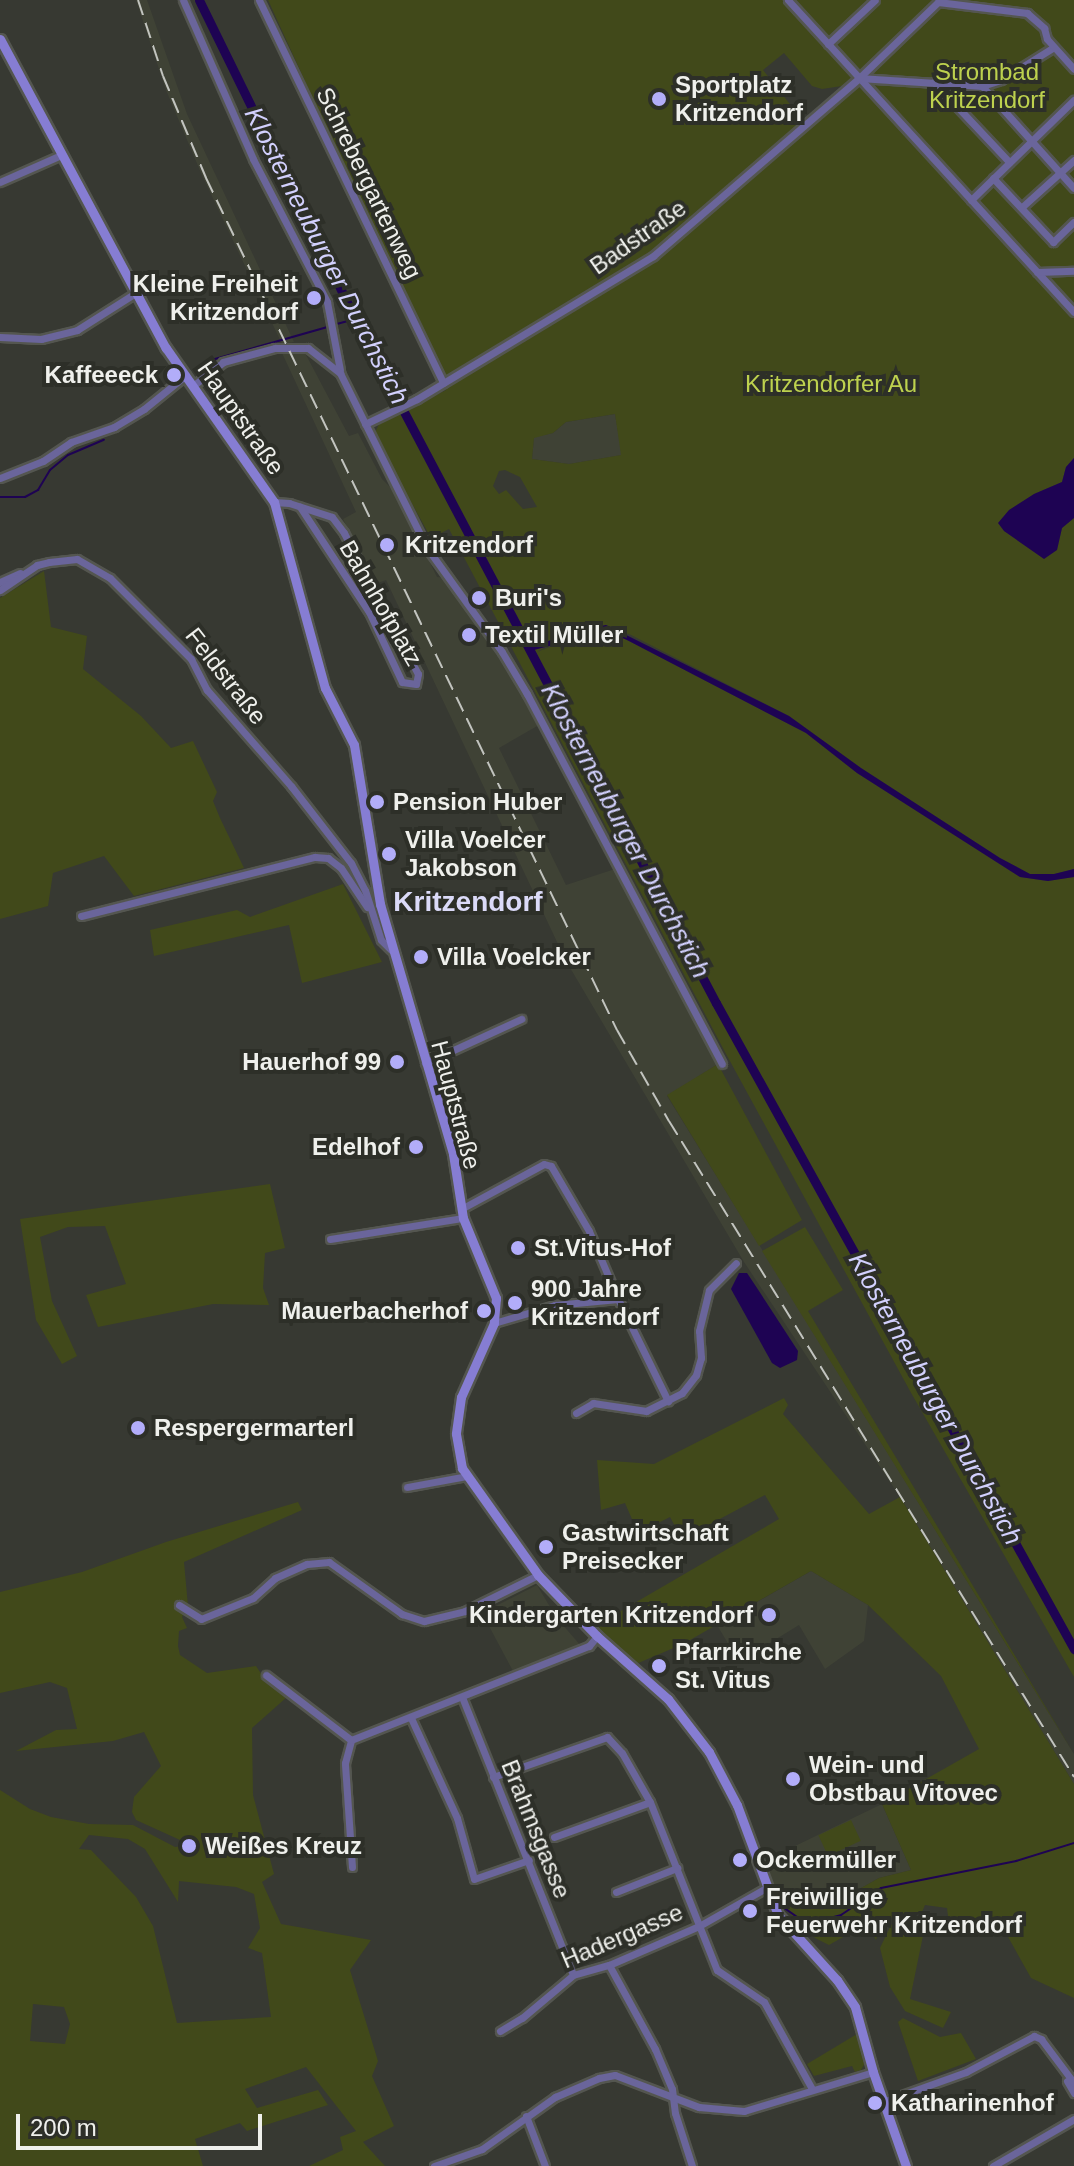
<!DOCTYPE html>
<html>
<head>
<meta charset="utf-8">
<style>
  body { margin:0 }
  #map { position:relative; width:1074px; height:2166px; overflow:hidden; background:#373932; font-family:Arial,sans-serif }
  div>[style] { position:absolute }
  .built>* { inset:0; background:#3f4235 }
  .green>* { inset:0; background:#41491a; transform-origin:0 0 }
  .water>* { inset:0; background:#1e0353 }
  .stream>* { height:2px; margin:-1px; padding:0 1px; transform-origin:1px; border-radius:1px; background:#1e0353 }
  .canal>* { height:9px; margin:-4.5px; padding:0 4.5px; transform-origin:4.5px; border-radius:4.5px; background:#1e0353 }
  .roads { filter:drop-shadow(2px 0 #545650) drop-shadow(-2px 0 #545650) drop-shadow(0 2px #545650) drop-shadow(0 -2px #545650) }
  .street>* { height:7px; margin:-3.5px; padding:0 3.5px; transform-origin:3.5px; border-radius:3.5px; background:#6a659b }
  .secondary>* { height:9px; margin:-4.5px; padding:0 4.5px; transform-origin:4.5px; border-radius:4.5px; background:#867dd3 }
  .rail>* { height:2px; margin-top:-1px; transform-origin:0; background:repeating-linear-gradient(90deg,#c2c4bf 0 16px,transparent 0 24px) }
  .dots>* { width:22px; height:22px; translate:-50% -50%; box-sizing:border-box; border:4px solid #2d2f28; border-radius:50% }
  span { translate:-50% -50%; white-space:nowrap; text-align:center; line-height:1.15; -webkit-text-stroke:8px #2d2f28; paint-order:stroke }
  .park-label { font-size:24px; color:#bdd14e }
  .poi-label { font-size:24px; color:#eff0ec; font-weight:700 }
  .left { translate:0 -50%; text-align:left }
  .right { translate:-100% -50%; text-align:right }
  .street-label { font-size:24px; color:#eff0ec }
  .water-label { font-size:26px; color:#d2d0fd; font-style:italic }
  .quarter-label { font-size:28px; color:#dbdaf8; font-weight:700 }
  .scale { position:absolute; left:16px; top:2114px; width:246px; height:36px; box-sizing:border-box; border:4px solid #eff0ec; border-top:0; padding-left:10px; font-size:24px; line-height:28px; white-space:nowrap; color:#eff0ec; -webkit-text-stroke:6px #2d2f28; paint-order:stroke }
</style>
</head>
<body>
<div id="map">
  <div class="built">
    <div style="clip-path:polygon(136px 0,147px 0,187px 114px,294px 342px,282px 344px,201px 173px,166px 90px)"></div>
    <div style="clip-path:polygon(282px 353px,305px 353px,349px 436px,358px 433px,382px 479px,396px 493px,437px 577px,446px 578px,513px 678px,539px 725px,499px 748px,566px 885px,615px 869px,718px 1064px,667px 1096px,1074px 1754px,1074px 1784px,900px 1497px,744px 1262px,566px 961px,386px 580px,375px 584px,343px 519px,356px 512px)"></div>
    <div style="clip-path:polygon(615px 414px,622px 455px,569px 464px,532px 459px,534px 437px,553px 433px,566px 422px)"></div>
    <div style="clip-path:polygon(811px 1571px,868px 1605px,864px 1641px,825px 1669px,799px 1625px,739px 1662px,717px 1625px)"></div>
    <div style="clip-path:polygon(537px 1585px,556px 1617px,581px 1646px,513px 1671px,482px 1613px)"></div>
    <div style="clip-path:polygon(882px 1804px,911px 1870px,879px 1878px,822px 1910px,808px 1905px,783px 1907px,764px 1861px)"></div>
  </div>
  <div class="green">
    <div style="clip-path:polygon(evenodd,268px 0,1074px 0,1074px 309px,860px 75px,842px 86px,822px 89px,812px 86px,784px 53px,763px 70px,808px 127px,859px 82px,1074px 315px,1074px 458px,1066px 467px,1062px 482px,1034px 494px,1004px 531px,1057px 550px,1062px 528px,1074px 518px,1074px 869px,1054px 874px,1030px 874px,1000px 858px,861px 768px,789px 716px,631px 635px,606px 625px,566px 634px,537px 652px,572px 638px,606px 631px,627px 640px,806px 733px,857px 773px,1020px 877px,1047px 881px,1074px 877px,1074px 1677px,910px 1391px,725px 1052px,449px 529px,431px 538px,374px 435px,379px 424px,446px 390px,268px 0,615px 414px,621px 455px,569px 464px,532px 459px,534px 438px,553px 433px,566px 422px,615px 414px,268px 0,505px 470px,520px 477px,537px 507px,523px 509px,506px 490px,499px 494px,493px 486px,499px 471px,505px 470px)"></div>
    <div style="clip-path:polygon(44px 571px,51px 627px,87px 636px,83px 669px,141px 716px,171px 748px,193px 741px,217px 792px,213px 801px,220px 818px,244px 868px,134px 896px,104px 856px,53px 873px,48px 906px,0 919px,0 598px)"></div>
    <div style="clip-path:polygon(343px 884px,382px 962px,302px 983px,289px 925px,154px 956px,150px 930px,237px 910px,250px 917px)"></div>
    <div style="clip-path:polygon(718px 1064px,802px 1220px,759px 1246px,667px 1095px)"></div>
    <div style="clip-path:polygon(270px 1184px,285px 1248px,265px 1253px,263px 1288px,269px 1305px,213px 1304px,98px 1327px,86px 1295px,126px 1284px,105px 1226px,68px 1227px,40px 1237px,52px 1301px,77px 1356px,62px 1364px,36px 1320px,20px 1219px)"></div>
    <div style="clip-path:polygon(805px 1227px,843px 1290px,808px 1311px,1074px 1754px,762px 1251px)"></div>
    <div style="clip-path:polygon(784px 1398px,788px 1405px,783px 1414px,869px 1514px,900px 1497px,1074px 1784px,1074px 1998px,1031px 1978px,1003px 1928px,948px 1916px,947px 1908px,925px 1905px,922px 1912px,892px 1917px,879px 1930px,876px 1940px,866px 1924px,829px 1945px,815px 1938px,783px 1907px,808px 1905px,822px 1910px,879px 1878px,911px 1870px,882px 1804px,979px 1749px,941px 1676px,868px 1605px,811px 1571px,683px 1644px,636px 1664px,595px 1626px,779px 1519px,765px 1495px,682px 1539px,670px 1517px,638px 1533px,625px 1503px,601px 1510px,597px 1460px,654px 1464px)"></div>
    <div style="clip-path:polygon(evenodd,298px 1502px,302px 1510px,184px 1562px,188px 1606px,182px 1617px,187px 1628px,179px 1631px,178px 1646px,180px 1655px,207px 1673px,256px 1666px,268px 1684px,287px 1697px,252px 1728px,253px 1795px,274px 1874px,262px 1882px,281px 1924px,371px 1940px,350px 1970px,378px 2061px,372px 2076px,394px 2126px,363px 2142px,385px 2166px,309px 2166px,343px 2150px,340px 2137px,356px 2131px,306px 2067px,245px 2089px,257px 2108px,318px 2090px,328px 2105px,247px 2131px,240px 2123px,195px 2139px,203px 2166px,0 2166px,0 1790px,30px 1809px,51px 1817px,89px 1824px,133px 1825px,175px 1847px,191px 1845px,136px 1820px,132px 1812px,134px 1797px,161px 1766px,144px 1732px,113px 1741px,16px 1751px,56px 1730px,77px 1729px,67px 1688px,50px 1682px,0 1693px,0 1592px,82px 1572px,166px 1542px,298px 1502px,89px 1835px,128px 1839px,145px 1849px,178px 1902px,179px 1881px,236px 1887px,254px 1894px,260px 1928px,248px 1948px,262px 1953px,271px 2017px,177px 2023px,153px 1926px,136px 1897px,91px 1850px,79px 1849px,89px 1835px,298px 1502px,33px 2004px,64px 2007px,70px 2024px,65px 2044px,30px 2041px,33px 2004px)"></div>
    <div style="left:851px;top:1820px;width:23px;height:36px;rotate:65deg"></div>
    <div style="clip-path:polygon(902px 1921px,925px 1926px,910px 1999px,951px 2012px,943px 2028px,905px 2011px,890px 1987px,880px 1948px,891px 1925px)"></div>
    <div style="clip-path:polygon(903px 2018px,940px 2037px,961px 2033px,976px 2059px,918px 2081px,898px 2022px)"></div>
    <div style="clip-path:polygon(857px 2034px,865px 2063px,861px 2070px,855px 2072px,852px 2066px,814px 2076px,807px 2064px)"></div>
  </div>
  <div class="water">
    <div style="clip-path:polygon(1074px 458px,1074px 518px,1062px 528px,1057px 550px,1044px 559px,1004px 531px,998px 523px,1009px 510px,1034px 494px,1062px 482px,1066px 467px)"></div>
    <div style="clip-path:polygon(606px 625px,789px 716px,861px 768px,1000px 858px,1030px 874px,1054px 874px,1074px 869px,1074px 877px,1048px 881px,1020px 877px,857px 773px,806px 733px,627px 640px,606px 631px,534px 650px,533px 647px,566px 634px)"></div>
    <div style="clip-path:polygon(739px 1273px,747px 1273px,757px 1288px,798px 1351px,797px 1360px,780px 1368px,772px 1363px,731px 1289px)"></div>
  </div>
  <div class="stream">
    <div style="left:333px;top:325px;width:23px;rotate:-15deg"></div>
    <div style="left:198px;top:372px;width:21px;rotate:-37deg"></div>
    <div style="left:215px;top:359px;width:116px;rotate:-15.9deg"></div>
    <div style="left:0;top:497px;width:25px"></div>
    <div style="left:25px;top:497px;width:15px;rotate:-28deg"></div>
    <div style="left:38px;top:490px;width:23px;rotate:-59deg"></div>
    <div style="left:50px;top:470px;width:23px;rotate:-40deg"></div>
    <div style="left:68px;top:455px;width:39px;rotate:-23deg"></div>
    <div style="left:780px;top:1905px;width:28px;rotate:35deg"></div>
    <div style="left:803px;top:1921px;width:23px;rotate:-5deg"></div>
    <div style="left:826px;top:1919px;width:16px;rotate:-15deg"></div>
    <div style="left:841px;top:1915px;width:48px;rotate:-34deg"></div>
    <div style="left:881px;top:1888px;width:138px;rotate:-11.3deg"></div>
    <div style="left:1016px;top:1861px;width:61px;rotate:-17.2deg"></div>
  </div>
  <div class="canal">
    <div style="left:199px;top:0;width:355px;rotate:63.9deg"></div>
    <div style="left:355px;top:319px;width:773px;rotate:62.18deg"></div>
    <div style="left:716px;top:1003px;width:739px;rotate:61.01deg"></div>
  </div>
  <div class="roads">
    <div class="street">
      <div style="left:183px;top:0;width:174px;rotate:66.2deg"></div>
      <div style="left:253px;top:159px;width:161px;rotate:62.6deg"></div>
      <div style="left:327px;top:302px;width:69px;rotate:79.2deg"></div>
      <div style="left:259px;top:0;width:425px;rotate:64.3deg"></div>
      <div style="left:788px;top:0;width:423px;rotate:47.5deg"></div>
      <div style="left:828px;top:44px;width:64px;rotate:-43.1deg"></div>
      <div style="left:859px;top:78px;width:123px;rotate:3.7deg"></div>
      <div style="left:982px;top:86px;width:20px;rotate:-18deg"></div>
      <div style="left:1001px;top:80px;width:62px;rotate:-31.9deg"></div>
      <div style="left:934px;top:82px;width:110px;rotate:46.8deg"></div>
      <div style="left:982px;top:86px;width:137px;rotate:48deg"></div>
      <div style="left:993px;top:178px;width:88px;rotate:46.8deg"></div>
      <div style="left:1053px;top:242px;width:29px;rotate:-44deg"></div>
      <div style="left:0;top:182px;width:67px;rotate:-23.9deg"></div>
      <div style="left:971px;top:200px;width:144px;rotate:-44.2deg"></div>
      <div style="left:1022px;top:207px;width:70px;rotate:-42.1deg"></div>
      <div style="left:1037px;top:272px;width:37px;rotate:-2deg"></div>
      <div style="left:0;top:337px;width:41px;rotate:2.8deg"></div>
      <div style="left:41px;top:339px;width:37px;rotate:-14deg"></div>
      <div style="left:77px;top:330px;width:71px;rotate:-32.3deg"></div>
      <div style="left:194px;top:385px;width:37px;rotate:-38deg"></div>
      <div style="left:223px;top:362px;width:54px;rotate:-15.1deg"></div>
      <div style="left:275px;top:348px;width:33px"></div>
      <div style="left:308px;top:348px;width:41px;rotate:38deg"></div>
      <div style="left:340px;top:373px;width:195px;rotate:63.6deg"></div>
      <div style="left:427px;top:548px;width:128px;rotate:54.2deg"></div>
      <div style="left:502px;top:652px;width:49px;rotate:59.2deg"></div>
      <div style="left:527px;top:694px;width:418px;rotate:62.2deg"></div>
      <div style="left:365px;top:424px;width:58px;rotate:-25.7deg"></div>
      <div style="left:417px;top:399px;width:276px;rotate:-31.2deg"></div>
      <div style="left:653px;top:256px;width:272px;rotate:-40.8deg"></div>
      <div style="left:859px;top:78px;width:110px;rotate:-43.9deg"></div>
      <div style="left:938px;top:2px;width:90px;rotate:7deg"></div>
      <div style="left:1027px;top:13px;width:23px;rotate:41deg"></div>
      <div style="left:1044px;top:28px;width:11px;rotate:75deg"></div>
      <div style="left:1047px;top:39px;width:40px;rotate:48deg"></div>
      <div style="left:0;top:478px;width:46px;rotate:-21.6deg"></div>
      <div style="left:43px;top:461px;width:34px;rotate:-34deg"></div>
      <div style="left:71px;top:442px;width:46px;rotate:-19.2deg"></div>
      <div style="left:114px;top:427px;width:35px;rotate:-31deg"></div>
      <div style="left:144px;top:409px;width:54px;rotate:-39deg"></div>
      <div style="left:274px;top:502px;width:15px;rotate:4deg"></div>
      <div style="left:289px;top:503px;width:45px;rotate:18deg"></div>
      <div style="left:332px;top:517px;width:20px;rotate:53deg"></div>
      <div style="left:344px;top:533px;width:159px;rotate:62.3deg"></div>
      <div style="left:418px;top:674px;width:10px;rotate:101deg"></div>
      <div style="left:416px;top:684px;width:14px;rotate:-172deg"></div>
      <div style="left:402px;top:682px;width:77px;rotate:-115.2deg"></div>
      <div style="left:369px;top:612px;width:126px;rotate:-123.3deg"></div>
      <div style="left:0;top:582px;width:22px;rotate:-24deg"></div>
      <div style="left:0;top:590px;width:45px;rotate:-34deg"></div>
      <div style="left:37px;top:565px;width:12px;rotate:-14deg"></div>
      <div style="left:49px;top:562px;width:28px;rotate:-6deg"></div>
      <div style="left:77px;top:559px;width:38px;rotate:30deg"></div>
      <div style="left:110px;top:578px;width:115px;rotate:45deg"></div>
      <div style="left:191px;top:659px;width:35px;rotate:63deg"></div>
      <div style="left:207px;top:690px;width:128px;rotate:48.8deg"></div>
      <div style="left:291px;top:786px;width:98px;rotate:52.1deg"></div>
      <div style="left:351px;top:863px;width:30px;rotate:63deg"></div>
      <div style="left:365px;top:890px;width:52px;rotate:72.3deg"></div>
      <div style="left:381px;top:940px;width:14px;rotate:45deg"></div>
      <div style="left:81px;top:916px;width:241px;rotate:-14.2deg"></div>
      <div style="left:315px;top:857px;width:13px;rotate:4deg"></div>
      <div style="left:328px;top:858px;width:16px;rotate:38deg"></div>
      <div style="left:341px;top:868px;width:47px;rotate:56.3deg"></div>
      <div style="left:425px;top:1063px;width:106px;rotate:-24.6deg"></div>
      <div style="left:461px;top:1209px;width:94px;rotate:-28.5deg"></div>
      <div style="left:544px;top:1164px;width:7px;rotate:16deg"></div>
      <div style="left:551px;top:1166px;width:75px;rotate:59.7deg"></div>
      <div style="left:589px;top:1231px;width:74px;rotate:66.9deg"></div>
      <div style="left:330px;top:1239px;width:135px;rotate:-9deg"></div>
      <div style="left:494px;top:1323px;width:64px;rotate:-16.4deg"></div>
      <div style="left:555px;top:1305px;width:63px;rotate:-5.4deg"></div>
      <div style="left:618px;top:1299px;width:114px;rotate:63.9deg"></div>
      <div style="left:576px;top:1413px;width:20px;rotate:-30deg"></div>
      <div style="left:593px;top:1403px;width:54px;rotate:8.6deg"></div>
      <div style="left:646px;top:1411px;width:40px;rotate:-26.6deg"></div>
      <div style="left:682px;top:1393px;width:23px;rotate:-52deg"></div>
      <div style="left:696px;top:1375px;width:18px;rotate:-74deg"></div>
      <div style="left:701px;top:1358px;width:27px;rotate:-94deg"></div>
      <div style="left:699px;top:1331px;width:42px;rotate:-76.3deg"></div>
      <div style="left:709px;top:1290px;width:38px;rotate:-45deg"></div>
      <div style="left:407px;top:1487px;width:61px;rotate:-10.4deg"></div>
      <div style="left:179px;top:1605px;width:26px;rotate:32deg"></div>
      <div style="left:201px;top:1619px;width:56px;rotate:-22deg"></div>
      <div style="left:253px;top:1598px;width:30px;rotate:-42deg"></div>
      <div style="left:275px;top:1578px;width:35px;rotate:-24deg"></div>
      <div style="left:307px;top:1564px;width:22px;rotate:-5deg"></div>
      <div style="left:329px;top:1562px;width:90px;rotate:35.5deg"></div>
      <div style="left:402px;top:1614px;width:23px;rotate:18deg"></div>
      <div style="left:424px;top:1621px;width:42px;rotate:-13.7deg"></div>
      <div style="left:465px;top:1611px;width:81px;rotate:-26.3deg"></div>
      <div style="left:266px;top:1675px;width:107px;rotate:37.4deg"></div>
      <div style="left:462px;top:1697px;width:299px;rotate:68.2deg"></div>
      <div style="left:411px;top:1718px;width:110px;rotate:65.3deg"></div>
      <div style="left:457px;top:1818px;width:63px;rotate:74.4deg"></div>
      <div style="left:474px;top:1879px;width:58px;rotate:-19.1deg"></div>
      <div style="left:493px;top:1777px;width:121px;rotate:-19.3deg"></div>
      <div style="left:607px;top:1737px;width:22px;rotate:47deg"></div>
      <div style="left:622px;top:1753px;width:56px;rotate:60.3deg"></div>
      <div style="left:650px;top:1802px;width:181px;rotate:68.3deg"></div>
      <div style="left:717px;top:1970px;width:57px;rotate:34.2deg"></div>
      <div style="left:764px;top:2002px;width:99px;rotate:61.1deg"></div>
      <div style="left:554px;top:1837px;width:102px;rotate:-20deg"></div>
      <div style="left:352px;top:1867px;width:104px;rotate:-93.9deg"></div>
      <div style="left:345px;top:1763px;width:24px;rotate:-75deg"></div>
      <div style="left:351px;top:1740px;width:256px;rotate:-21.6deg"></div>
      <div style="left:589px;top:1646px;width:13px;rotate:-51deg"></div>
      <div style="left:616px;top:1892px;width:66px;rotate:-21.5deg"></div>
      <div style="left:609px;top:1965px;width:96px;rotate:61.3deg"></div>
      <div style="left:655px;top:2049px;width:43px;rotate:67deg"></div>
      <div style="left:672px;top:2089px;width:24px;rotate:83deg"></div>
      <div style="left:675px;top:2113px;width:56px;rotate:72.2deg"></div>
      <div style="left:500px;top:2031px;width:26px;rotate:-31deg"></div>
      <div style="left:522px;top:2018px;width:67px;rotate:-40.1deg"></div>
      <div style="left:573px;top:1975px;width:37px;rotate:-16deg"></div>
      <div style="left:609px;top:1965px;width:98px;rotate:-23.4deg"></div>
      <div style="left:699px;top:1926px;width:77px;rotate:-29.6deg"></div>
      <div style="left:1067px;top:2081px;width:14px;rotate:60deg"></div>
      <div style="left:885px;top:2101px;width:86px;rotate:-19.7deg"></div>
      <div style="left:966px;top:2072px;width:77px;rotate:-27.9deg"></div>
      <div style="left:1034px;top:2036px;width:8px;rotate:23deg"></div>
      <div style="left:1041px;top:2039px;width:55px;rotate:53.1deg"></div>
      <div style="left:526px;top:2116px;width:53px;rotate:69.2deg"></div>
      <div style="left:434px;top:2166px;width:51px;rotate:-19.5deg"></div>
      <div style="left:482px;top:2149px;width:90px;rotate:-35.5deg"></div>
      <div style="left:555px;top:2097px;width:48px;rotate:-23.4deg"></div>
      <div style="left:599px;top:2078px;width:16px;rotate:-11deg"></div>
      <div style="left:615px;top:2075px;width:90px;rotate:20.9deg"></div>
      <div style="left:699px;top:2107px;width:45px;rotate:5.1deg"></div>
      <div style="left:744px;top:2111px;width:135px;rotate:-16.8deg"></div>
      <div style="left:993px;top:2166px;width:94px;rotate:-30.1deg"></div>
    </div>
    <div class="secondary">
      <div style="left:0;top:39px;width:351px;rotate:61.8deg"></div>
      <div style="left:166px;top:348px;width:188px;rotate:55deg"></div>
      <div style="left:274px;top:502px;width:193px;rotate:74.7deg"></div>
      <div style="left:325px;top:688px;width:64px;rotate:63deg"></div>
      <div style="left:354px;top:745px;width:161px;rotate:80.7deg"></div>
      <div style="left:380px;top:904px;width:260px;rotate:73.7deg"></div>
      <div style="left:453px;top:1154px;width:65px;rotate:81.1deg"></div>
      <div style="left:463px;top:1218px;width:87px;rotate:67.6deg"></div>
      <div style="left:496px;top:1298px;width:25px;rotate:95deg"></div>
      <div style="left:494px;top:1323px;width:81px;rotate:114deg"></div>
      <div style="left:461px;top:1397px;width:37px;rotate:98deg"></div>
      <div style="left:456px;top:1434px;width:35px;rotate:80deg"></div>
      <div style="left:462px;top:1468px;width:131px;rotate:54.6deg"></div>
      <div style="left:538px;top:1575px;width:85px;rotate:46deg"></div>
      <div style="left:597px;top:1636px;width:95px;rotate:41.6deg"></div>
      <div style="left:668px;top:1699px;width:67px;rotate:52.3deg"></div>
      <div style="left:709px;top:1752px;width:60px;rotate:62.2deg"></div>
      <div style="left:737px;top:1805px;width:117px;rotate:69.6deg"></div>
      <div style="left:778px;top:1915px;width:88px;rotate:47.8deg"></div>
      <div style="left:837px;top:1980px;width:32px;rotate:56deg"></div>
      <div style="left:855px;top:2007px;width:67px;rotate:74.5deg"></div>
      <div style="left:873px;top:2072px;width:100px;rotate:70.7deg"></div>
    </div>
  </div>
  <div class="rail">
    <div style="left:138px;top:0;width:80px;rotate:71.8deg"></div>
    <div style="left:163px;top:76px;width:111px;rotate:67.1deg"></div>
    <div style="left:206px;top:178px;width:946px;rotate:64.25deg"></div>
    <div style="left:617px;top:1030px;width:105px;rotate:60.3deg"></div>
    <div style="left:669px;top:1121px;width:771px;rotate:58.31deg"></div>
  </div>
  <div class="dots">
    <div style="left:659px;top:99px;background:#b2adf9"></div>
    <div style="left:314px;top:298px;background:#b2adf9"></div>
    <div style="left:174px;top:375px;background:#b2adf9"></div>
    <div style="left:387px;top:545px;background:#b2adf9"></div>
    <div style="left:479px;top:598px;background:#b2adf9"></div>
    <div style="left:469px;top:635px;background:#b2adf9"></div>
    <div style="left:377px;top:802px;background:#b2adf9"></div>
    <div style="left:389px;top:854px;background:#b2adf9"></div>
    <div style="left:421px;top:957px;background:#b2adf9"></div>
    <div style="left:397px;top:1062px;background:#b2adf9"></div>
    <div style="left:416px;top:1147px;background:#b2adf9"></div>
    <div style="left:518px;top:1248px;background:#b2adf9"></div>
    <div style="left:515px;top:1303px;background:#b2adf9"></div>
    <div style="left:484px;top:1311px;background:#b2adf9"></div>
    <div style="left:138px;top:1428px;background:#b2adf9"></div>
    <div style="left:546px;top:1547px;background:#b2adf9"></div>
    <div style="left:769px;top:1615px;background:#b2adf9"></div>
    <div style="left:659px;top:1666px;background:#b2adf9"></div>
    <div style="left:793px;top:1779px;background:#b2adf9"></div>
    <div style="left:189px;top:1846px;background:#b2adf9"></div>
    <div style="left:740px;top:1860px;background:#b2adf9"></div>
    <div style="left:750px;top:1911px;background:#b2adf9"></div>
    <div style="left:875px;top:2103px;background:#b2adf9"></div>
  </div>
  <div class="park-label">
    <span style="left:987px;top:86px">Strombad<br>Kritzendorf</span>
    <span style="left:831px;top:384px">Kritzendorfer Au</span>
  </div>
  <div class="poi-label">
    <span class="left" style="left:675px;top:99px">Sportplatz<br>Kritzendorf</span>
    <span class="right" style="left:298px;top:298px">Kleine Freiheit<br>Kritzendorf</span>
    <span class="right" style="left:158px;top:375px">Kaffeeeck</span>
    <span class="left" style="left:405px;top:545px">Kritzendorf</span>
    <span class="left" style="left:495px;top:598px">Buri's</span>
    <span class="left" style="left:485px;top:635px">Textil Müller</span>
    <span class="left" style="left:393px;top:802px">Pension Huber</span>
    <span class="left" style="left:405px;top:854px">Villa Voelcer<br>Jakobson</span>
    <span class="left" style="left:437px;top:957px">Villa Voelcker</span>
    <span class="right" style="left:381px;top:1062px">Hauerhof 99</span>
    <span class="right" style="left:400px;top:1147px">Edelhof</span>
    <span class="left" style="left:534px;top:1248px">St.Vitus-Hof</span>
    <span class="left" style="left:531px;top:1303px">900 Jahre<br>Kritzendorf</span>
    <span class="right" style="left:468px;top:1311px">Mauerbacherhof</span>
    <span class="left" style="left:154px;top:1428px">Respergermarterl</span>
    <span class="left" style="left:562px;top:1547px">Gastwirtschaft<br>Preisecker</span>
    <span class="right" style="left:753px;top:1615px">Kindergarten Kritzendorf</span>
    <span class="left" style="left:675px;top:1666px">Pfarrkirche<br>St. Vitus</span>
    <span class="left" style="left:809px;top:1779px">Wein- und<br>Obstbau Vitovec</span>
    <span class="left" style="left:205px;top:1846px">Weißes Kreuz</span>
    <span class="left" style="left:756px;top:1860px">Ockermüller</span>
    <span class="left" style="left:766px;top:1911px">Freiwillige<br>Feuerwehr Kritzendorf</span>
    <span class="left" style="left:891px;top:2103px">Katharinenhof</span>
  </div>
  <div class="street-label">
    <span style="left:369px;top:183px;rotate:64deg">Schrebergartenweg</span>
    <span style="left:638px;top:237px;rotate:-35deg">Badstraße</span>
    <span style="left:241px;top:418px;rotate:55deg">Hauptstraße</span>
    <span style="left:381px;top:603px;rotate:60deg">Bahnhofplatz</span>
    <span style="left:226px;top:676px;rotate:52deg">Feldstraße</span>
    <span style="left:456px;top:1105px;rotate:75deg">Hauptstraße</span>
    <span style="left:536px;top:1829px;rotate:68deg">Brahmsgasse</span>
    <span style="left:622px;top:1936px;rotate:-23deg">Hadergasse</span>
  </div>
  <div class="water-label">
    <span style="left:326px;top:256px;rotate:63deg">Klosterneuburger Durchstich</span>
    <span style="left:625px;top:831px;rotate:62deg">Klosterneuburger Durchstich</span>
    <span style="left:935px;top:1399px;rotate:61deg">Klosterneuburger Durchstich</span>
  </div>
  <div class="quarter-label">
    <span style="left:468px;top:902px">Kritzendorf</span>
  </div>
  <div class="scale">200 m</div>
</div>
</body>
</html>
